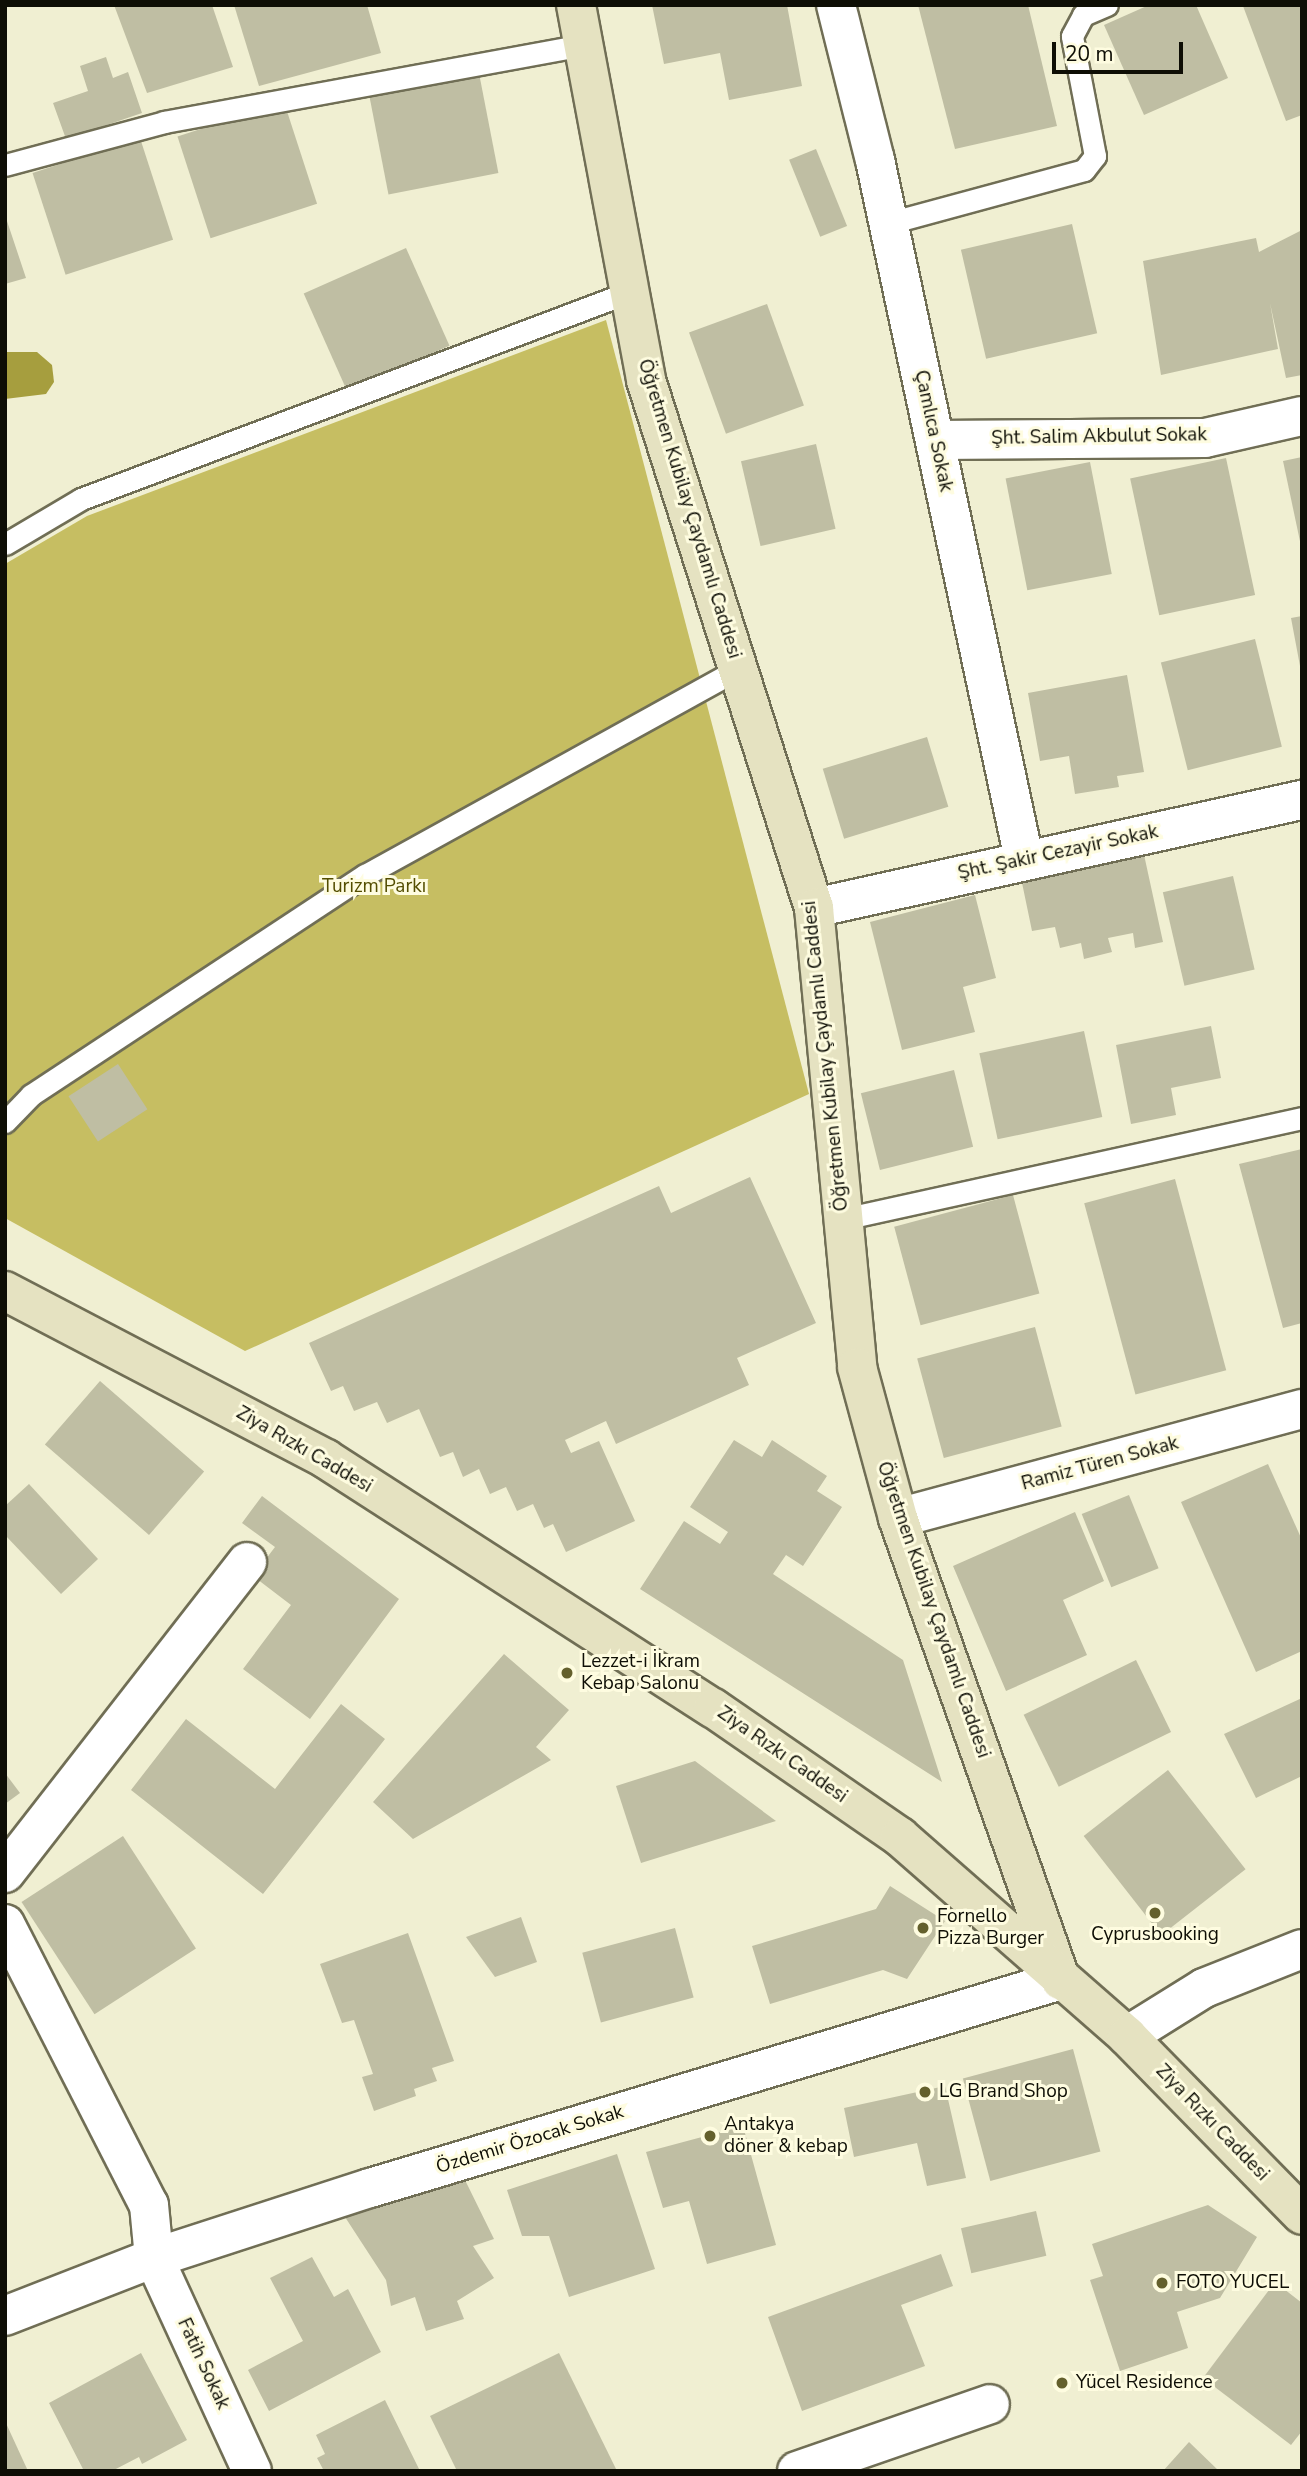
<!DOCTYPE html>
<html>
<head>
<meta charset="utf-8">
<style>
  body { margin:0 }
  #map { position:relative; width:1307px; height:2476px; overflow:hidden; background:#f0efd2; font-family:"Nunito Sans",sans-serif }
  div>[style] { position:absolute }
  .green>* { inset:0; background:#c6be62 }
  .water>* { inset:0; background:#a69e3e }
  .building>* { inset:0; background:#bfbea3; transform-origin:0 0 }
  .roads { filter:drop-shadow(2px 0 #706e55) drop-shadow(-2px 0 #706e55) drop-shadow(0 2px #706e55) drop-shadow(0 -2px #706e55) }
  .lane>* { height:21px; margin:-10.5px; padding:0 10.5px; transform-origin:10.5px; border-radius:10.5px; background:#fff }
  .street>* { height:38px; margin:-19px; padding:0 19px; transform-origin:19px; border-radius:19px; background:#fff }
  .secondary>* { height:38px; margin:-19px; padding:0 19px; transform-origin:19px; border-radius:19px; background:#e5e2c1 }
  .dots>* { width:19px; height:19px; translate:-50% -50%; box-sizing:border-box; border:4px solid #fefce0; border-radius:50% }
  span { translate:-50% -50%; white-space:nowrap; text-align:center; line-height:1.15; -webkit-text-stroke:6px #fefce0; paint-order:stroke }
  .street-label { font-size:19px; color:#0e0e05 }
  .park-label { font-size:19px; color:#534d00 }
  .poi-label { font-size:19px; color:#0e0e05 }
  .left { translate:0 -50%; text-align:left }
  .frame { position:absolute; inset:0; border:7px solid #0e0e05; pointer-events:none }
  .scale { position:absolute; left:1052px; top:42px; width:131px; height:32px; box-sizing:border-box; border:4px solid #0e0e05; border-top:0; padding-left:9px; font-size:21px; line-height:24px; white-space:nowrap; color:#0e0e05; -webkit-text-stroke:5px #fefce0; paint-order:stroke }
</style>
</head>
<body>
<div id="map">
  <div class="green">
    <div style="clip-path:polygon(606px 320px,809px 1094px,245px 1351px,5px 1218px,5px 564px,87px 516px)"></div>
  </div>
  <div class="water">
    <div style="clip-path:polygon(5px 352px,37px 352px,52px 365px,54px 382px,46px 394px,5px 399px)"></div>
  </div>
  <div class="building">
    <div style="clip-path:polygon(114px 5px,212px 5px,233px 67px,147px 93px)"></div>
    <div style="clip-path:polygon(234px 5px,367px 5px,381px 53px,259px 86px)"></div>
    <div style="clip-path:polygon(652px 5px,787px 5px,802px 86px,729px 100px,720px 53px,664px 64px)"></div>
    <div style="clip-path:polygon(918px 5px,1028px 5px,1057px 126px,955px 149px)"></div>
    <div style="clip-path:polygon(1149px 5px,1196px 5px,1228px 78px,1144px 115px,1104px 25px)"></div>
    <div style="clip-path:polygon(1302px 5px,1302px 115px,1286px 121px,1243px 6px)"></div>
    <div style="clip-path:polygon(106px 57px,113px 78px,128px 72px,142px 113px,66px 139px,53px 103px,88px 91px,80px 66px)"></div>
    <div style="left:478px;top:68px;width:107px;height:112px;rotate:79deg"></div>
    <div style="left:284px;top:102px;width:107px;height:112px;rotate:72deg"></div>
    <div style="left:140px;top:138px;width:107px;height:113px;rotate:72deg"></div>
    <div style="left:816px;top:149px;width:83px;height:29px;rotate:68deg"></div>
    <div style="clip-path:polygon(5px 215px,26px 278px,5px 284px)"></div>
    <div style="left:1072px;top:224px;width:112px;height:114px;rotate:77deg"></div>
    <div style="clip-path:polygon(1302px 230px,1302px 375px,1286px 378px,1270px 303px,1278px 349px,1161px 375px,1143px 261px,1256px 238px,1259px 252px)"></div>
    <div style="left:406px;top:248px;width:107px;height:112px;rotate:66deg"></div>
    <div style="left:767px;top:304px;width:108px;height:83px;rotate:70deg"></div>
    <div style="left:816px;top:444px;width:87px;height:77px;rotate:77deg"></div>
    <div style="clip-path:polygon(1302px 457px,1302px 546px,1301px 546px,1283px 461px)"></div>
    <div style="left:1226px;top:458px;width:140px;height:98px;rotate:78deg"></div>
    <div style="left:1090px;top:462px;width:114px;height:86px;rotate:79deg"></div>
    <div style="clip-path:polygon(1302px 616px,1302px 666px,1300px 666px,1291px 618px)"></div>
    <div style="left:1255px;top:639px;width:111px;height:97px;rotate:76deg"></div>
    <div style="clip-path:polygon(1127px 675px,1144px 772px,1117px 776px,1119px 787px,1075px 794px,1069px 756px,1040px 761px,1028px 693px)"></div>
    <div style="left:927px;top:737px;width:73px;height:109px;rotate:73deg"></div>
    <div style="clip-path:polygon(1143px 850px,1163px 942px,1135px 948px,1133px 933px,1108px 938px,1112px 952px,1084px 959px,1081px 943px,1060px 948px,1055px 927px,1032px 931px,1021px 878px)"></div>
    <div style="left:1233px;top:876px;width:96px;height:72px;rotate:77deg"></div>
    <div style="clip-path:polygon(975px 895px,996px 978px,963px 987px,975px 1032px,902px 1050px,870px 922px)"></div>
    <div style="clip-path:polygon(1211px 1026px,1221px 1078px,1171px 1088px,1176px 1115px,1131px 1124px,1116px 1045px)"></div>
    <div style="left:1084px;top:1031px;width:88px;height:107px;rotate:78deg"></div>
    <div style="left:118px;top:1064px;width:54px;height:59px;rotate:57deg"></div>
    <div style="left:954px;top:1070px;width:79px;height:96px;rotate:76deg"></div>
    <div style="clip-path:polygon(1302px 1149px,1302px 1323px,1283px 1328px,1239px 1164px)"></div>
    <div style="clip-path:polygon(750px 1177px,816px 1323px,737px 1358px,749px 1385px,616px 1444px,606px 1421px,565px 1440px,571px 1453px,599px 1441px,635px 1521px,566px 1552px,553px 1524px,544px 1528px,533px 1504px,517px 1511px,506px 1487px,490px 1494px,479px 1469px,463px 1477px,453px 1452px,440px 1457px,419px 1409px,387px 1423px,377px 1402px,354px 1411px,343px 1386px,331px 1391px,309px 1343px,659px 1186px,671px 1213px)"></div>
    <div style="left:1175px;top:1179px;width:198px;height:94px;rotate:75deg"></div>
    <div style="left:1013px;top:1195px;width:102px;height:123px;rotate:75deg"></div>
    <div style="left:1035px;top:1327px;width:103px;height:122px;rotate:75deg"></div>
    <div style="left:100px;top:1381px;width:138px;height:84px;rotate:41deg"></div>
    <div style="clip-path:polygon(734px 1440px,762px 1457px,772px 1440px,827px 1476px,817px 1491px,842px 1507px,803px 1566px,786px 1555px,773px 1574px,903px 1660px,942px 1782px,640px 1589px,684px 1521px,720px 1544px,728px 1532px,690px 1507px)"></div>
    <div style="clip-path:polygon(1268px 1464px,1302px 1540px,1302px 1651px,1256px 1672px,1181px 1502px)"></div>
    <div style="clip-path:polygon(29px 1484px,98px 1559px,61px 1594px,5px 1535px,5px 1506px)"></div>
    <div style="left:1129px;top:1495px;width:79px;height:51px;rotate:68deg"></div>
    <div style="clip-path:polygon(262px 1496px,399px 1599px,310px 1719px,243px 1669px,291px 1605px,253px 1576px,275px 1547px,242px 1523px)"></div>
    <div style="clip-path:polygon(1075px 1512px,1104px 1581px,1063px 1600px,1087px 1655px,1006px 1691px,953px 1566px)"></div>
    <div style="clip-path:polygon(504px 1654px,569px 1710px,536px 1747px,551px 1760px,413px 1839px,373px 1802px)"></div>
    <div style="left:1136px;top:1660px;width:80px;height:125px;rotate:64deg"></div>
    <div style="clip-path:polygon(1302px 1698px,1302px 1776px,1256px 1798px,1224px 1734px)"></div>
    <div style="clip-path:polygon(341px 1704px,385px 1739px,263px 1894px,131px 1790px,186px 1719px,275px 1789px)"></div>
    <div style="clip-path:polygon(695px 1761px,776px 1821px,641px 1863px,616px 1786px)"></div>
    <div style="left:1168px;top:1770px;width:126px;height:107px;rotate:52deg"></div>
    <div style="clip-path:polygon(5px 1773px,20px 1793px,5px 1804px)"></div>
    <div style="left:123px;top:1836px;width:134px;height:121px;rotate:57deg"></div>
    <div style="clip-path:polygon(890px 1886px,945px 1921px,907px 1979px,883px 1970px,770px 2004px,752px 1946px,876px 1909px)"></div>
    <div style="clip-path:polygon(521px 1917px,537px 1962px,495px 1977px,466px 1937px)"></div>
    <div style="left:675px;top:1928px;width:72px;height:96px;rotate:75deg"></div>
    <div style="clip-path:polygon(408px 1933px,454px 2061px,432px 2068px,437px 2081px,414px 2089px,416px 2096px,374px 2111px,362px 2077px,373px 2074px,354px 2020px,342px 2023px,320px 1964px)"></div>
    <div style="left:1073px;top:2049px;width:106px;height:114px;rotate:75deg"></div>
    <div style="clip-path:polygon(945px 2086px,966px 2178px,927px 2186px,917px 2143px,854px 2157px,844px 2108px)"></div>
    <div style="clip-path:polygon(743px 2126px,776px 2245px,707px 2264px,689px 2201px,663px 2208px,646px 2152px)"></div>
    <div style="clip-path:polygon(617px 2154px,655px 2269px,569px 2297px,549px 2236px,522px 2236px,507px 2190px)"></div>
    <div style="clip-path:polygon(465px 2180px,494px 2239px,473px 2246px,494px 2278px,457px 2301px,464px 2319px,426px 2331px,415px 2297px,391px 2306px,386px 2280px,345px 2217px)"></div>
    <div style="clip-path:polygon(1208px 2205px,1257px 2237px,1220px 2298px,1177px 2312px,1188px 2348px,1120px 2371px,1090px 2280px,1103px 2276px,1092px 2244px)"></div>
    <div style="left:1036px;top:2211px;width:46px;height:77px;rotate:77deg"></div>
    <div style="clip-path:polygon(941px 2254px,953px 2286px,901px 2305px,925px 2366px,802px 2411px,768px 2317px)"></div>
    <div style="clip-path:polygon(312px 2257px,334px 2297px,348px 2289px,381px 2352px,269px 2411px,248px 2370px,303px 2341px,270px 2278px)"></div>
    <div style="clip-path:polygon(1275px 2282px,1302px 2303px,1302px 2431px,1291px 2445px,1203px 2378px)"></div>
    <div style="clip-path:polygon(141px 2353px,187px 2440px,142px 2464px,139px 2457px,112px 2471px,84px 2471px,49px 2403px)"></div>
    <div style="clip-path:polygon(559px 2353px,617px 2471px,457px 2471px,430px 2416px)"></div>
    <div style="clip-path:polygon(385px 2400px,420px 2471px,324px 2471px,317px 2458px,325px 2454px,316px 2435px)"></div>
    <div style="clip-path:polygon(5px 2421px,28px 2471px,5px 2471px)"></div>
    <div style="clip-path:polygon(1189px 2442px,1219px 2471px,1163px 2471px)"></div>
  </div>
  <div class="roads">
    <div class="lane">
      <div style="left:5px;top:165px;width:165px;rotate:-15.1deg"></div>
      <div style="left:164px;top:122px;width:422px;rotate:-10.4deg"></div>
      <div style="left:889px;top:223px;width:202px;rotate:-15.2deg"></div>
      <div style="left:1084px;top:170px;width:18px;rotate:-52deg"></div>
      <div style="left:1095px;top:156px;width:122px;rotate:-100.9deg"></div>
      <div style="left:1072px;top:36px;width:24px;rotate:-62deg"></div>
      <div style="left:1083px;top:15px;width:26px;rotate:-23deg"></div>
      <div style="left:5px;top:544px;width:88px;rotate:-30.6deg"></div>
      <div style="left:81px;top:499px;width:586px;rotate:-20.69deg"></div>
      <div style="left:5px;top:1122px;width:37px;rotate:-46deg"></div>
      <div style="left:31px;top:1095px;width:400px;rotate:-33.4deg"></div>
      <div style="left:365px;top:875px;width:426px;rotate:-28.9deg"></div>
      <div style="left:843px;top:1219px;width:470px;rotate:-12.4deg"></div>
    </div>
    <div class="street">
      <div style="left:836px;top:5px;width:160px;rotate:75.9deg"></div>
      <div style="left:875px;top:160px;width:715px;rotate:77.97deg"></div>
      <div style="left:935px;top:440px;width:270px;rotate:-0.4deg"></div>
      <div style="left:1205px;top:438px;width:99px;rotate:-12.8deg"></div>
      <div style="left:814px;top:908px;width:500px;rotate:-12.5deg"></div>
      <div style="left:898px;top:1518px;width:418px;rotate:-15.1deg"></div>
      <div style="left:5px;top:1873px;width:394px;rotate:-52.1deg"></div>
      <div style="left:5px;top:1924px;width:316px;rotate:62.9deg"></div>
      <div style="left:149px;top:2205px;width:53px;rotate:84.6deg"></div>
      <div style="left:154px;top:2258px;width:234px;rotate:65.3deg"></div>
      <div style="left:1127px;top:2036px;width:91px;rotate:-31.9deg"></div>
      <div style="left:1204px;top:1988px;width:105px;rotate:-21.7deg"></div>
      <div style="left:5px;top:2316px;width:160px;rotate:-21.3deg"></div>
      <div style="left:154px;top:2258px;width:227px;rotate:-18deg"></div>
      <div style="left:370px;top:2188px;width:722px;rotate:-16.75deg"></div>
      <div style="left:797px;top:2471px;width:204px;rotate:-19.1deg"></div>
    </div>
    <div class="secondary">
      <div style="left:576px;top:5px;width:381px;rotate:79.4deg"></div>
      <div style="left:646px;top:380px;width:554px;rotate:72.35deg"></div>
      <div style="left:814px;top:908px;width:461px;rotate:84.6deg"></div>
      <div style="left:857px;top:1367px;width:156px;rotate:74.8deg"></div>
      <div style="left:898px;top:1518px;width:490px;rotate:70.6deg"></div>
      <div style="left:5px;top:1291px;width:362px;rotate:27.6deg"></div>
      <div style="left:326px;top:1459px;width:460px;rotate:32.8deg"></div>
      <div style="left:713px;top:1708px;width:227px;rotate:34.6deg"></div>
      <div style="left:900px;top:1837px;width:302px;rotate:41.2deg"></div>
      <div style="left:1127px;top:2036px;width:250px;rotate:45.6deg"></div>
    </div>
  </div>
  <div class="dots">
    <div style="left:567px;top:1673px;background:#64602c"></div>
    <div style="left:1155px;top:1913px;background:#64602c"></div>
    <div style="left:923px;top:1928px;background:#64602c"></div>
    <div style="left:925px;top:2092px;background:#64602c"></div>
    <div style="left:710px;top:2136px;background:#64602c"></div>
    <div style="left:1162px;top:2283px;background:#64602c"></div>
    <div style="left:1062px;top:2383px;background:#64602c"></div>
  </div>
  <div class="street-label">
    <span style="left:933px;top:431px;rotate:78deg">Çamlıca Sokak</span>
    <span style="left:1099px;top:437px;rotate:-1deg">Şht. Salim Akbulut Sokak</span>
    <span style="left:689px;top:509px;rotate:73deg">Öğretmen Kubilay Çaydamlı Caddesi</span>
    <span style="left:1058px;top:853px;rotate:-12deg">Şht. Şakir Cezayir Sokak</span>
    <span style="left:826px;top:1056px;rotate:-96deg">Öğretmen Kubilay Çaydamlı Caddesi</span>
    <span style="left:304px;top:1450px;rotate:30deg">Ziya Rızkı Caddesi</span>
    <span style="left:1100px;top:1464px;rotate:-15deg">Ramiz Türen Sokak</span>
    <span style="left:933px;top:1610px;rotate:71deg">Öğretmen Kubilay Çaydamlı Caddesi</span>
    <span style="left:782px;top:1755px;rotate:35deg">Ziya Rızkı Caddesi</span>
    <span style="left:1212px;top:2123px;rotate:46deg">Ziya Rızkı Caddesi</span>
    <span style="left:530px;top:2140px;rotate:-17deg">Özdemir Özocak Sokak</span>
    <span style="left:203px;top:2364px;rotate:65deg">Fatih Sokak</span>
  </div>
  <div class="park-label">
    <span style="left:374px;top:887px">Turizm Parkı</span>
  </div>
  <div class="poi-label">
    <span class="left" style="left:581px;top:1673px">Lezzet-i̇ İkram<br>Kebap Salonu</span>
    <span class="left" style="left:937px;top:1928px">Fornello<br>Pizza Burger</span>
    <span style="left:1155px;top:1935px">Cyprusbooking</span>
    <span class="left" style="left:939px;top:2092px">LG Brand Shop</span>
    <span class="left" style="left:724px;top:2136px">Antakya<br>döner &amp; kebap</span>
    <span class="left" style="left:1176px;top:2283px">FOTO YUCEL</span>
    <span class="left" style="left:1076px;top:2383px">Yücel Residence</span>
  </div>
  <div class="frame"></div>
  <div class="scale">20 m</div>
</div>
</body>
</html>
